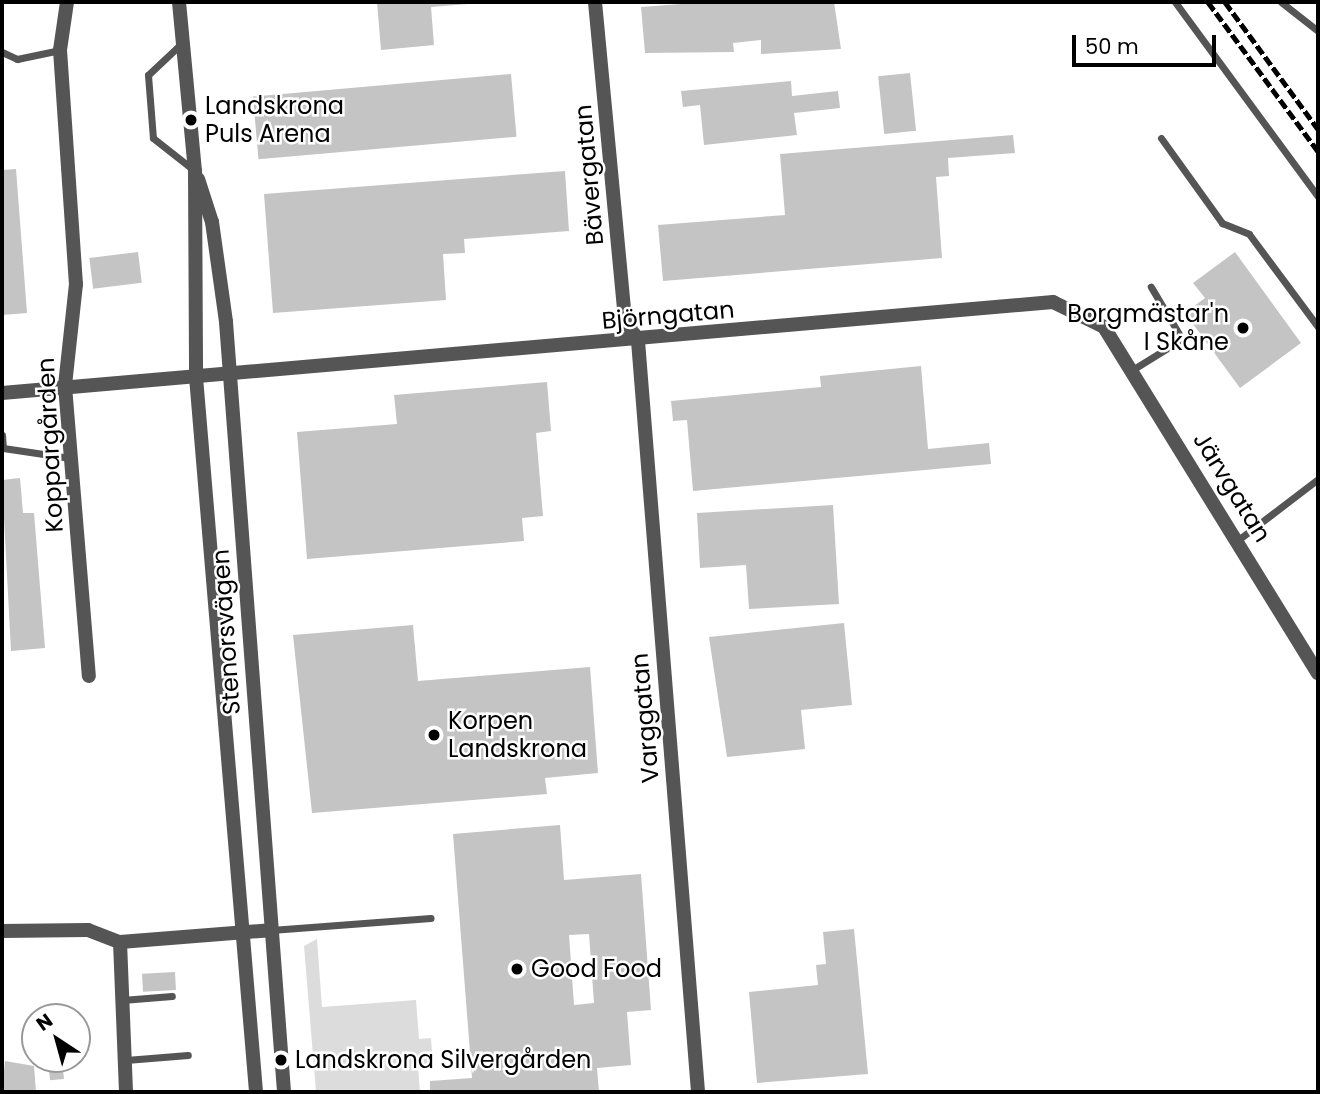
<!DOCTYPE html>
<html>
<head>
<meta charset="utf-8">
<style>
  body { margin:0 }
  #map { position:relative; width:1320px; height:1094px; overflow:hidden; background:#fff; font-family:Poppins,sans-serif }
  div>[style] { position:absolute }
  .green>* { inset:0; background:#dcdcdc }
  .building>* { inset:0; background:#c4c4c4; transform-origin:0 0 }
  .service>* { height:7px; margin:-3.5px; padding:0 3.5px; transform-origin:3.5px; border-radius:3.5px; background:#555 }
  .minor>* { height:14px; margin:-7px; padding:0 7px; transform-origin:7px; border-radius:7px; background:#555 }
  .tertiary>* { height:14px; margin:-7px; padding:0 7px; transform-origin:7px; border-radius:7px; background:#555 }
  .rail>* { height:5px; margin-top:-2.5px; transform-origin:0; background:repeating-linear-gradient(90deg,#000 0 10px,transparent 0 13.5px) }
  .dots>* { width:19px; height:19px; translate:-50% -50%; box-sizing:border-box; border:4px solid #fff; border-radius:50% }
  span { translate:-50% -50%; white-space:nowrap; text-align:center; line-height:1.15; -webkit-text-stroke:5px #fff; paint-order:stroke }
  .poi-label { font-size:24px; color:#000 }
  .left { translate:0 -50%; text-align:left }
  .right { translate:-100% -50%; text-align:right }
  .street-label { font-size:24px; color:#000 }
  .frame { position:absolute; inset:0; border:4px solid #000; pointer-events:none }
  .north { position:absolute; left:21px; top:1003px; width:70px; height:70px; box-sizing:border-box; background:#fff; border:2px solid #999; border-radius:50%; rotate:324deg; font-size:19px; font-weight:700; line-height:28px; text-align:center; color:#000 }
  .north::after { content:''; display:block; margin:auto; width:24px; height:32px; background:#000; clip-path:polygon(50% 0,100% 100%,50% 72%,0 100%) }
  .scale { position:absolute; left:1072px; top:35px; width:144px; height:32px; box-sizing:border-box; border:4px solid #000; border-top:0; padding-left:9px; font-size:21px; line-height:24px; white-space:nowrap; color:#000; -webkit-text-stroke:5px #fff; paint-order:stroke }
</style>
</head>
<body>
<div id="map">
  <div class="green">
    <div style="clip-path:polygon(317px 939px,322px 1007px,416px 1000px,419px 1039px,431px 1038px,433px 1065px,418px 1067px,420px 1092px,316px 1092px,304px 946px)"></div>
  </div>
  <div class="building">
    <div style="clip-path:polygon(377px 2px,468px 2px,468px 4px,431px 7px,434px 45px,381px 50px)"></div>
    <div style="clip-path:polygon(708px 2px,834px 2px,841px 49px,761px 54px,761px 40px,733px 43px,734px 52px,645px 53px,641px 7px)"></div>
    <div style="left:910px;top:73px;width:58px;height:32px;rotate:84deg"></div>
    <div style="left:511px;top:74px;width:63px;height:259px;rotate:85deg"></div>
    <div style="clip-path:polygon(791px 81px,792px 96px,838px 91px,840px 108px,794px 113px,797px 135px,704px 145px,700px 105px,683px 107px,681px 91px)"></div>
    <div style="clip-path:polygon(1013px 135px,1015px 153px,948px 158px,949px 176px,936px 177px,942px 258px,663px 281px,658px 225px,785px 215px,780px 154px)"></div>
    <div style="clip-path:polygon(16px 169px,27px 313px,2px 315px,2px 170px)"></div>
    <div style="clip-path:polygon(565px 171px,569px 231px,464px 239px,465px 253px,443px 254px,446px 300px,273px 313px,264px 194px)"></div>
    <div style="left:138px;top:252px;width:31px;height:49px;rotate:83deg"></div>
    <div style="clip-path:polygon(1235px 252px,1301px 343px,1240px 388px,1185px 313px,1205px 298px,1193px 283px)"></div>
    <div style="clip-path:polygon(921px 366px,928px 449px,989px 443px,991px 464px,693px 491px,687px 420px,673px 421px,671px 401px,821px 387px,820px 376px)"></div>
    <div style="clip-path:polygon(547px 382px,551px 431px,536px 433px,543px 516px,522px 518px,524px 541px,307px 559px,297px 432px,397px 424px,394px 395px)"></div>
    <div style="clip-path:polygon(20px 478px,23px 513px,34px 513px,45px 648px,11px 651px,2px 480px)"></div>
    <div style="clip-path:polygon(833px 505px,839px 604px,749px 609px,746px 565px,700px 568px,697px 513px)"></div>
    <div style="clip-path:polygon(844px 623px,852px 705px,801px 710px,805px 749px,727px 757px,709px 637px)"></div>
    <div style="clip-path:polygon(413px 625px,418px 681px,590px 667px,598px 773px,545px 778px,547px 794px,312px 813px,293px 635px)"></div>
    <div style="clip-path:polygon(evenodd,560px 825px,564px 880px,641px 874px,651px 1010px,627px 1012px,631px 1065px,597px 1068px,599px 1092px,430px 1092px,430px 1081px,472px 1078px,453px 834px,560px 825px,589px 934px,594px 1003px,574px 1005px,569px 935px,589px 934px)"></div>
    <div style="clip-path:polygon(854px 929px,868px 1074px,757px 1083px,749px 992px,818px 985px,816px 965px,826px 964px,823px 932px)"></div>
    <div style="left:175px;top:972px;width:18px;height:33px;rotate:87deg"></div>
    <div style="left:62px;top:1060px;width:19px;height:14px;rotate:84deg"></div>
    <div style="clip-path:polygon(5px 1061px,34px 1066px,36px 1092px,2px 1092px)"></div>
  </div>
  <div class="service">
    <div style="left:1175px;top:2px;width:242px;rotate:53.7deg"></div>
    <div style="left:1281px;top:2px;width:47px;rotate:38.1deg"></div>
    <div style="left:183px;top:42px;width:48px;rotate:136.7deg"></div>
    <div style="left:148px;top:75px;width:63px;rotate:85.5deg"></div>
    <div style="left:153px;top:138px;width:53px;rotate:38.2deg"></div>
    <div style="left:2px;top:52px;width:17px;rotate:25deg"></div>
    <div style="left:17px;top:59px;width:44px;rotate:-11.8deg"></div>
    <div style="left:1161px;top:138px;width:105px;rotate:54.3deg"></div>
    <div style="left:1222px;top:223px;width:29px;rotate:22deg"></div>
    <div style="left:1249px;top:234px;width:116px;rotate:53.4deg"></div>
    <div style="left:1132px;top:370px;width:59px;rotate:-31.8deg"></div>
    <div style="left:1182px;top:339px;width:61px;rotate:-120.8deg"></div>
    <div style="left:2px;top:435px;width:13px;rotate:86deg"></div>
    <div style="left:3px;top:448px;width:68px;rotate:8.5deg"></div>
    <div style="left:1238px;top:540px;width:101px;rotate:-37.3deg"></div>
    <div style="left:271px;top:930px;width:160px;rotate:-4.3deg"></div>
    <div style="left:122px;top:1000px;width:50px;rotate:-4.6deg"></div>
    <div style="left:126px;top:1060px;width:62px;rotate:-4.6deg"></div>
  </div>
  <div class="minor">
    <div style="left:67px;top:2px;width:49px;rotate:98.3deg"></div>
    <div style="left:60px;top:50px;width:235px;rotate:86.1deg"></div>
    <div style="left:76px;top:284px;width:103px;rotate:96.2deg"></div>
    <div style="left:65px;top:386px;width:291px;rotate:85.3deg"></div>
    <div style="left:595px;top:2px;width:318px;rotate:84.6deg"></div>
    <div style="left:625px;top:319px;width:26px;rotate:59deg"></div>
    <div style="left:638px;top:341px;width:753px;rotate:85.43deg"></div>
    <div style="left:2px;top:393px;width:1055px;rotate:-4.95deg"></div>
    <div style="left:1053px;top:302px;width:57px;rotate:26.1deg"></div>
    <div style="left:1104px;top:327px;width:407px;rotate:58.3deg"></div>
    <div style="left:2px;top:931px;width:86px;rotate:-0.7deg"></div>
    <div style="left:88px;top:930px;width:34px;rotate:21deg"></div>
    <div style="left:120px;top:942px;width:151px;rotate:-4.5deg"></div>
    <div style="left:120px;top:942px;width:150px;rotate:87.7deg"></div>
  </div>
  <div class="tertiary">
    <div style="left:179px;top:2px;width:170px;rotate:84.6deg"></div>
    <div style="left:195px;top:171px;width:206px;rotate:89.7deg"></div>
    <div style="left:196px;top:377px;width:718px;rotate:85.2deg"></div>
    <div style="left:198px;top:179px;width:45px;rotate:72deg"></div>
    <div style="left:212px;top:222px;width:101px;rotate:82deg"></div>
    <div style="left:226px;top:322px;width:772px;rotate:85.69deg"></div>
  </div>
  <div class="rail">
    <div style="left:1208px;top:2px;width:185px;rotate:53.6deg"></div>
    <div style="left:1225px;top:2px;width:157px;rotate:53.8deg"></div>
  </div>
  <div class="dots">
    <div style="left:191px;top:120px;background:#000"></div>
    <div style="left:1243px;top:328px;background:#000"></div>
    <div style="left:434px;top:735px;background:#000"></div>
    <div style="left:517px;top:969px;background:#000"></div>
    <div style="left:281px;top:1060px;background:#000"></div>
  </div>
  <div class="poi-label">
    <span class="left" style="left:205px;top:120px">Landskrona<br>Puls Arena</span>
    <span class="right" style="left:1229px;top:328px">Borgmästar'n<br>I Skåne</span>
    <span class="left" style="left:448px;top:735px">Korpen<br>Landskrona</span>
    <span class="left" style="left:531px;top:969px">Good Food</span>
    <span class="left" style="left:295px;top:1060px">Landskrona Silvergården</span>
  </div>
  <div class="street-label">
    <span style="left:589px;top:175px;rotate:-95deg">Bävergatan</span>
    <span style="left:668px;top:315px;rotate:-5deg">Björngatan</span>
    <span style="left:50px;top:445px;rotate:-93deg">Koppargården</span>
    <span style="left:1232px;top:487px;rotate:58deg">Järvgatan</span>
    <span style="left:226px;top:632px;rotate:-94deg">Stenorsvägen</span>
    <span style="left:645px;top:718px;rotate:-95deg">Varggatan</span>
  </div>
  <div class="frame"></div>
  <div class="north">N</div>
  <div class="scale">50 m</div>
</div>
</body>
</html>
